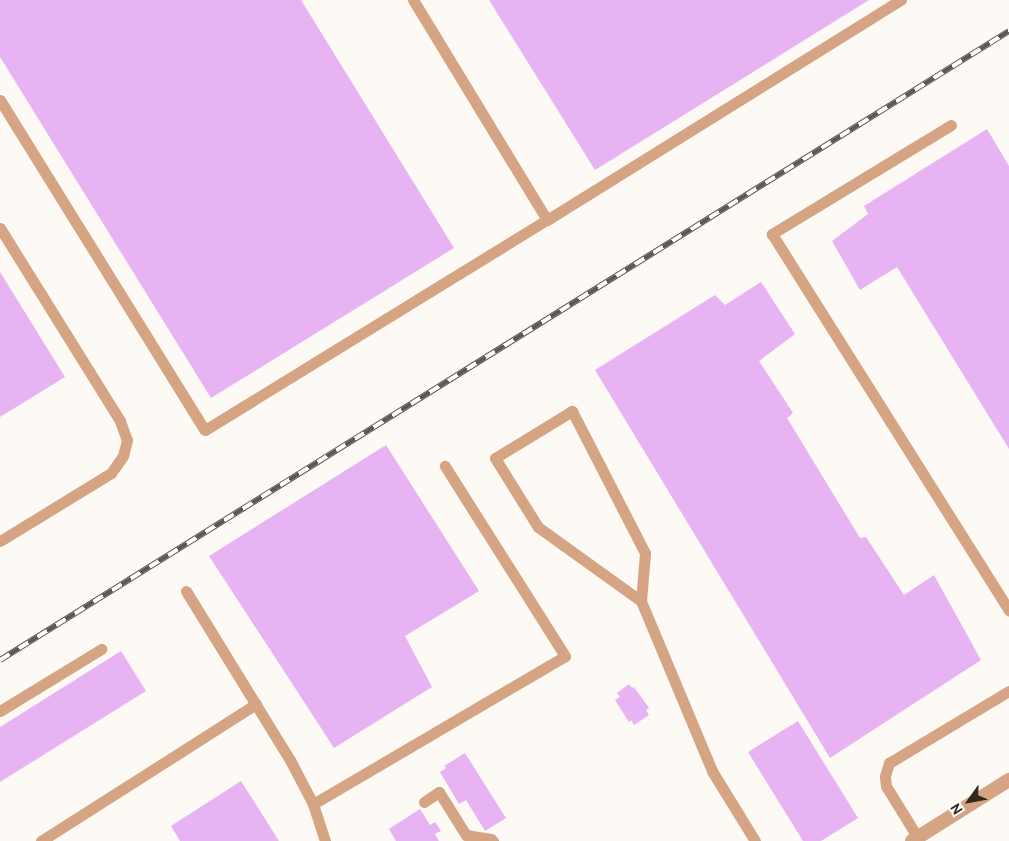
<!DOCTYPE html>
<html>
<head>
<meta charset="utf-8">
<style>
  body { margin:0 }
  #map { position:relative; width:1009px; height:841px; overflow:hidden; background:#fdfaf6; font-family:Cabin,sans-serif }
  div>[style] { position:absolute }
  .building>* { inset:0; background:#e7b3f3 }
  .service>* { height:11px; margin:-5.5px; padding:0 5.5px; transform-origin:5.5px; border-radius:5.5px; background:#d5a483 }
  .tertiary>* { height:14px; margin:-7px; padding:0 7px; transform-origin:7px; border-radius:7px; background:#d5a483 }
  .rail>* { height:5.5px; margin-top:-2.75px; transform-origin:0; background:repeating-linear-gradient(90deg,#fff 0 11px,#5d5850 0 22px); box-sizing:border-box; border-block:1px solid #5d5850 }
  span { translate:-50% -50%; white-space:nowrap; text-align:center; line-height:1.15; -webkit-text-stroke:4px #fff; paint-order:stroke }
  .north { position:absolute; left:944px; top:776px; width:50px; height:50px; -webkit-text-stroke:4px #fff; paint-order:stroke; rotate:238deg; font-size:14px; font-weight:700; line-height:20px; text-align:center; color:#2f2920 }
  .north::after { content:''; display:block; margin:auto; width:18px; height:22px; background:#2f2920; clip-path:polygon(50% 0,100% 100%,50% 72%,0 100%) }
</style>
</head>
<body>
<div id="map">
  <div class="building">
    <div style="clip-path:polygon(0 0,301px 0,454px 248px,211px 398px,0 57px)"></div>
    <div style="clip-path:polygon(489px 0,869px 0,595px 170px)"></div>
    <div style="clip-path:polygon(987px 129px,1009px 166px,1009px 449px,897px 267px,860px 290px,832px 241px,868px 214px,864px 206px)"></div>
    <div style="clip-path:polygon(0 272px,65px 377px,0 417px)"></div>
    <div style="clip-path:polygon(761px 282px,795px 334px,759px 361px,793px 413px,787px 418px,860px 538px,866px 537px,904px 595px,934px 575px,981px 660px,830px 758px,595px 370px,715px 295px,725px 305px)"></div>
    <div style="clip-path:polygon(386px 445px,479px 591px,405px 636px,432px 687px,334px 748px,209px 556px)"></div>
    <div style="clip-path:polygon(121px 651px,146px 691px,0 782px,0 727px)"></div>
    <div style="clip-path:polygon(629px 684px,632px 688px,634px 687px,649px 708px,646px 710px,649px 715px,634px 725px,631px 720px,629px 722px,615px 700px,620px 697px,617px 693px)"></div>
    <div style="clip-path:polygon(798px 721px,858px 818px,821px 841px,803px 841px,748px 752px)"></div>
    <div style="clip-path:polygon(465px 753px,506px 818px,485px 831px,466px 800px,459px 804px,440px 772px,446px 768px,444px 766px)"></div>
    <div style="clip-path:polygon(241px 781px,279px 841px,180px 841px,171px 826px)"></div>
    <div style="clip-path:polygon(420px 809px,430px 825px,435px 822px,441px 831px,435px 834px,439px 841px,396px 841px,389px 829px)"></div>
  </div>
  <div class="service">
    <div style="left:0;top:100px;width:388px;rotate:58.2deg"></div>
    <div style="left:205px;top:430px;width:401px;rotate:-31.6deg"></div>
    <div style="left:547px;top:220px;width:258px;rotate:-121.3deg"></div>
    <div style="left:951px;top:125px;width:210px;rotate:148.7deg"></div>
    <div style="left:772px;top:234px;width:445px;rotate:57.8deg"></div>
    <div style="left:547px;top:220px;width:417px;rotate:-31.9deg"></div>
    <div style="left:0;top:228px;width:227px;rotate:58.1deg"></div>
    <div style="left:120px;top:421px;width:20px;rotate:70deg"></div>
    <div style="left:127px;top:440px;width:16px;rotate:104deg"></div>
    <div style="left:123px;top:456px;width:21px;rotate:125deg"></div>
    <div style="left:111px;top:473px;width:130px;rotate:148.5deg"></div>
    <div style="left:186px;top:591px;width:198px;rotate:58.4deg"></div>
    <div style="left:290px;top:760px;width:50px;rotate:62.4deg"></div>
    <div style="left:313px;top:804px;width:39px;rotate:72deg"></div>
    <div style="left:641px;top:601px;width:48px;rotate:-85.2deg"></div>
    <div style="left:645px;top:553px;width:160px;rotate:-117.2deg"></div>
    <div style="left:572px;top:411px;width:90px;rotate:148.6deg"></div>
    <div style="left:495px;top:458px;width:81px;rotate:58.1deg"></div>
    <div style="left:538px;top:527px;width:127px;rotate:35.7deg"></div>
    <div style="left:641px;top:601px;width:184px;rotate:67.3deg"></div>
    <div style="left:712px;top:771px;width:82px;rotate:58.4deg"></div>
    <div style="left:0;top:711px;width:119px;rotate:-31.5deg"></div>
    <div style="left:424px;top:802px;width:18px;rotate:-34deg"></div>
    <div style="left:439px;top:792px;width:51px;rotate:57.9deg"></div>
    <div style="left:466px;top:835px;width:25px;rotate:9deg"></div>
    <div style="left:491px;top:839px;width:3px;rotate:45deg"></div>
    <div style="left:313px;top:804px;width:292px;rotate:-30.4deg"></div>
    <div style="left:565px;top:656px;width:225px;rotate:-122.3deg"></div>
    <div style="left:918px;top:838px;width:61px;rotate:-121.6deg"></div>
    <div style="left:886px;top:786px;width:10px;rotate:-96deg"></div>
    <div style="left:885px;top:776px;width:14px;rotate:-73deg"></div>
    <div style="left:889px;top:763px;width:140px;rotate:-31deg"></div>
    <div style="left:41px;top:841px;width:255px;rotate:-32.5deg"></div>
  </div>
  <div class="tertiary">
    <div style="left:912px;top:841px;width:115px;rotate:-32.2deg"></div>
  </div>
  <div class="rail">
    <div style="left:0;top:660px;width:1189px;rotate:-31.94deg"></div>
  </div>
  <div class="north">N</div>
</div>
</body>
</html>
